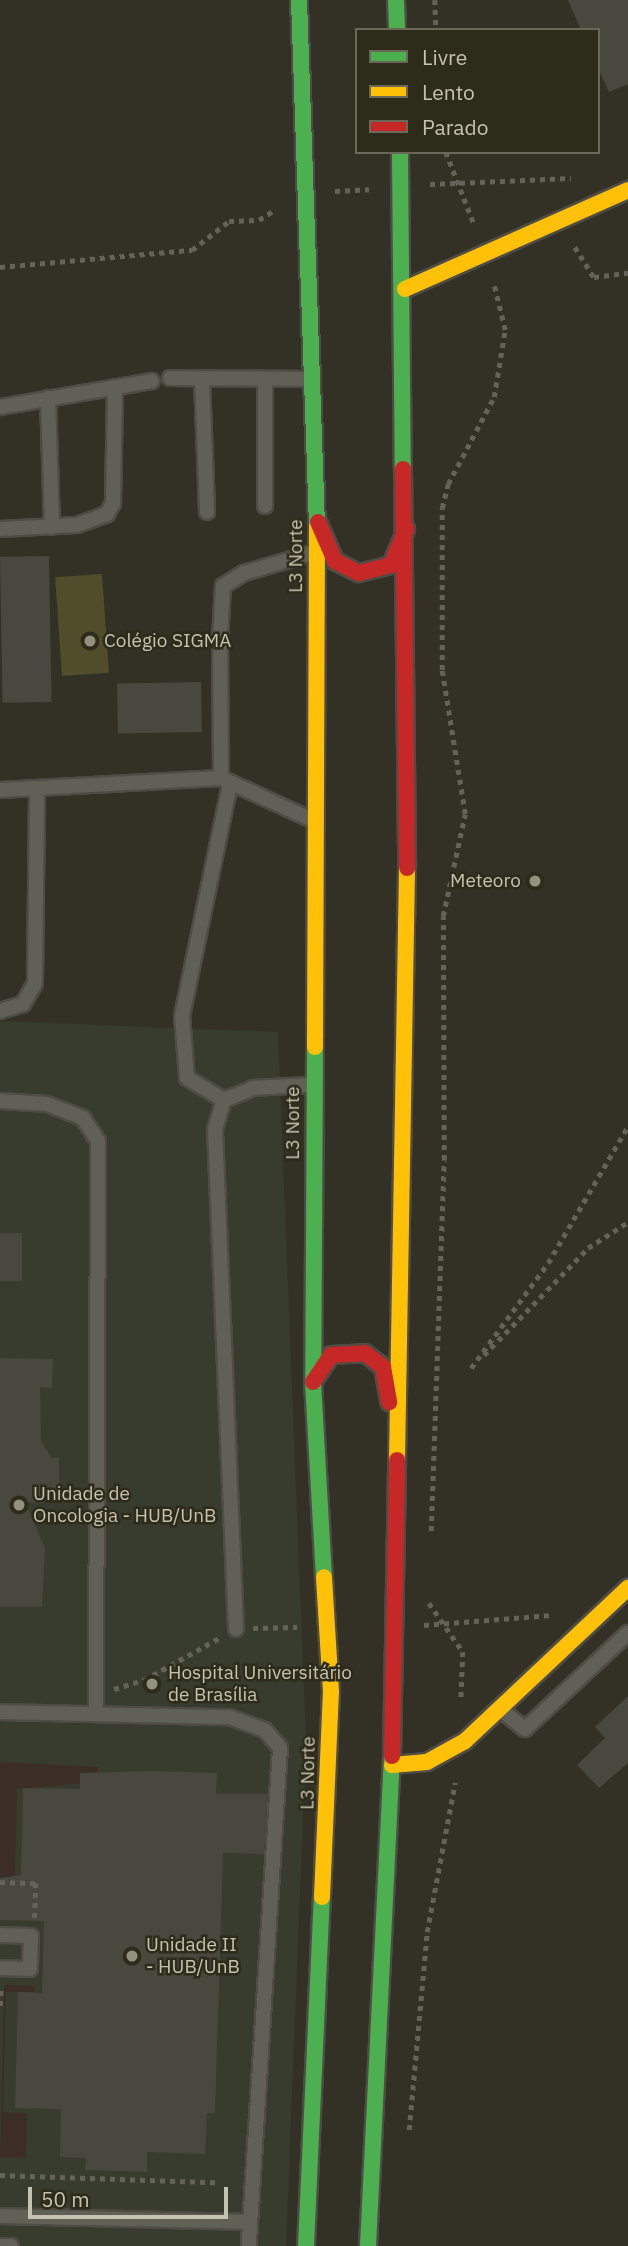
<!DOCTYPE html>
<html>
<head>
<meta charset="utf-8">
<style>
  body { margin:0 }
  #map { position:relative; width:628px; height:2246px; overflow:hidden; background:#333126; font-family:"IBM Plex Sans",sans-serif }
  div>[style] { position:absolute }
  .medical>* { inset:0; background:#373c2e }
  .green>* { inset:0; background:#3c2e27 }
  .water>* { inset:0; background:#514d2b; transform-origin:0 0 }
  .building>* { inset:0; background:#49483e; transform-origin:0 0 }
  .path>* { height:4.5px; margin-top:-2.25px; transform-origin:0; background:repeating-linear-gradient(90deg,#656259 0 5px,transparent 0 10px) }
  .roads { filter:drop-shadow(2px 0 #4e4c44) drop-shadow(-2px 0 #4e4c44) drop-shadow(0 2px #4e4c44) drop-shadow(0 -2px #4e4c44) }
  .lane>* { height:14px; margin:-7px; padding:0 7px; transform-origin:7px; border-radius:7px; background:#616056 }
  .fast>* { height:16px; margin:-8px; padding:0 8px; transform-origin:8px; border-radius:8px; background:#4caf50 }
  .slow>* { height:16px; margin:-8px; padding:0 8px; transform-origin:8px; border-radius:8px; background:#ffc107 }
  .jam>* { height:16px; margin:-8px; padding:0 8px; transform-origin:8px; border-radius:8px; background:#c62828 }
  .dots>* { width:19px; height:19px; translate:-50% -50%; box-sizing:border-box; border:4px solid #2d2b1a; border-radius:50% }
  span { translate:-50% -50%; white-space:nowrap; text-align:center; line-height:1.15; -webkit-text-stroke:5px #2d2b1a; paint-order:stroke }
  .street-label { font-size:19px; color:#c5c3af }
  .poi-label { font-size:19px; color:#c5c3af }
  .left { translate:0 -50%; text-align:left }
  .right { translate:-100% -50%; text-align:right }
  .legend { position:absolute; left:355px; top:28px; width:245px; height:126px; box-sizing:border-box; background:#2d2b1a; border:2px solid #6a6856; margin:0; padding:9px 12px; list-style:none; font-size:21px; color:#c5c3af }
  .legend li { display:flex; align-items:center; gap:14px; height:35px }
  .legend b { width:35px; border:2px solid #6a6856 }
  .scale { position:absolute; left:28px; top:2187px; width:200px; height:32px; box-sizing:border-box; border:4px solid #c5c3af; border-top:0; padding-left:9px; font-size:21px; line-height:24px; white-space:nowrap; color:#c5c3af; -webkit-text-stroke:5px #2d2b1a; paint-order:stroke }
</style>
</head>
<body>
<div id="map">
  <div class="medical">
    <div style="clip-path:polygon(0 1021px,278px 1032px,306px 1742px,286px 2246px,0 2246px)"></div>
  </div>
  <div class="green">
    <div style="clip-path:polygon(0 1762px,98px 1767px,97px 1782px,17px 1789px,15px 1880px,0 1880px)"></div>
    <div style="clip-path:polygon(4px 1985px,35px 1986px,34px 1992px,6px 1992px,3px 2112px,27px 2113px,26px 2158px,0 2157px)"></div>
  </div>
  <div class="water">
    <div style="left:102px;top:574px;width:99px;height:47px;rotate:86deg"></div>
  </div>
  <div class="building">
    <div style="clip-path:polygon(568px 0,628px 0,628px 84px,609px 92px,598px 68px,598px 30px,581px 30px)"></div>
    <div style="left:49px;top:556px;width:146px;height:49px;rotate:89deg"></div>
    <div style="left:201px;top:682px;width:50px;height:84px;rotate:89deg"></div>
    <div style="left:22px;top:1233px;width:48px;height:22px;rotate:90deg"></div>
    <div style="clip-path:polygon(0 1358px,53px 1359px,52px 1388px,40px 1387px,41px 1441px,52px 1458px,59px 1457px,59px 1491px,40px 1492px,43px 1503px,25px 1502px,45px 1548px,42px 1607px,0 1607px)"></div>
    <div style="clip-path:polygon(628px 1696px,628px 1763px,599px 1788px,577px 1765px,605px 1738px,595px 1727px)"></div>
    <div style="clip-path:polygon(155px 1771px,217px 1773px,216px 1794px,268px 1794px,264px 1854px,223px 1853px,215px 2113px,207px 2113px,205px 2154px,147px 2152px,147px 2172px,85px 2170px,86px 2158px,60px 2157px,61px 2109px,15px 2108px,18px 1992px,42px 1993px,44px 1921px,0 1920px,0 1878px,21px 1875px,23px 1788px,80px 1789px,80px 1773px)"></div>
  </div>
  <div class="path">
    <div style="left:435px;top:0;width:30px;rotate:88deg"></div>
    <div style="left:446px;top:152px;width:77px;rotate:68.7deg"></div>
    <div style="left:430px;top:184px;width:141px;rotate:-2.4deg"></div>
    <div style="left:335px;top:191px;width:34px;rotate:-3deg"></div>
    <div style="left:575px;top:247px;width:36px;rotate:58deg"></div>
    <div style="left:594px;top:277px;width:34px;rotate:-7deg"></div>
    <div style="left:0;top:267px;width:193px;rotate:-5.1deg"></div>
    <div style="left:192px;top:250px;width:47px;rotate:-38.1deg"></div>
    <div style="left:229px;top:221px;width:30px;rotate:-2deg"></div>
    <div style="left:259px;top:220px;width:20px;rotate:-33deg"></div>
    <div style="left:484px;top:1355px;width:149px;rotate:-45.8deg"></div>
    <div style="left:588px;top:1248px;width:48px;rotate:-33deg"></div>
    <div style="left:471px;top:1368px;width:130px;rotate:-53.7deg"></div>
    <div style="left:548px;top:1263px;width:159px;rotate:-59.7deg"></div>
    <div style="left:431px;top:1531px;width:371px;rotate:-88deg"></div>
    <div style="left:444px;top:1160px;width:244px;rotate:-90.2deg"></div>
    <div style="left:443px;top:916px;width:104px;rotate:-77.8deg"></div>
    <div style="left:465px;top:814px;width:146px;rotate:-99.1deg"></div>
    <div style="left:442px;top:670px;width:162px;rotate:-90deg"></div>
    <div style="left:442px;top:508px;width:25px;rotate:-76deg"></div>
    <div style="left:448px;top:484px;width:98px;rotate:-62.1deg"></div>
    <div style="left:494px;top:397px;width:68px;rotate:-80.7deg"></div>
    <div style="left:505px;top:330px;width:46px;rotate:-103.7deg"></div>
    <div style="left:429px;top:1603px;width:60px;rotate:55.2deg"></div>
    <div style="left:463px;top:1652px;width:50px;rotate:92.3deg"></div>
    <div style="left:424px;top:1625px;width:127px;rotate:-4.5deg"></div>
    <div style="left:253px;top:1628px;width:44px;rotate:-1.3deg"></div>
    <div style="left:114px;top:1689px;width:31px;rotate:-17deg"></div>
    <div style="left:144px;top:1680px;width:86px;rotate:-29.2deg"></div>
    <div style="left:0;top:1882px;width:36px;rotate:2deg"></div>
    <div style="left:36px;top:1883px;width:35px;rotate:92deg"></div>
    <div style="left:0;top:2006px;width:20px;rotate:-87deg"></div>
    <div style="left:409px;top:2130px;width:199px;rotate:-84.8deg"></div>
    <div style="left:427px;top:1932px;width:152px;rotate:-79.4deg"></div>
    <div style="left:0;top:2175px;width:215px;rotate:1.9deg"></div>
  </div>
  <div class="roads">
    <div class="lane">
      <div style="left:170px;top:378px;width:142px;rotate:0.4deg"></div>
      <div style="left:202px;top:379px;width:133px;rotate:87.8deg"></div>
      <div style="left:48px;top:398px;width:129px;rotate:88.2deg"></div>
      <div style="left:0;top:407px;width:154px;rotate:-9.7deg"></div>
      <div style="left:265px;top:506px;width:127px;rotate:-90deg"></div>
      <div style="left:0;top:529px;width:77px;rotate:-3deg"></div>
      <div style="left:77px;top:525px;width:32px;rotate:-20deg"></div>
      <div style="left:107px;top:514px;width:13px;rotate:-61deg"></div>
      <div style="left:113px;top:503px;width:116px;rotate:-89deg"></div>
      <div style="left:0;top:790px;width:221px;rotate:-3.1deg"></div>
      <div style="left:312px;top:820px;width:100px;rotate:-155.2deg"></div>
      <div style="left:221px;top:778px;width:139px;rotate:-90.4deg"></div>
      <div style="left:220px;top:639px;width:53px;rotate:-86.8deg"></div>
      <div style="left:223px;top:586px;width:25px;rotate:-32deg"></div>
      <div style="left:244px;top:573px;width:75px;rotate:-16.3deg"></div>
      <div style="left:0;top:1011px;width:24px;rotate:-17deg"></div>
      <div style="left:23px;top:1004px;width:24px;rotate:-60deg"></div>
      <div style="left:35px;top:983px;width:194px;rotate:-89.4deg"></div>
      <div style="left:224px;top:1100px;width:43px;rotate:-149.3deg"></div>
      <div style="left:187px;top:1078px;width:62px;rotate:-94.6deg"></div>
      <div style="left:182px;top:1016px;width:236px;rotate:-78.3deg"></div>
      <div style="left:0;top:1101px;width:47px;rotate:3.7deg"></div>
      <div style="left:47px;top:1104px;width:39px;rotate:21deg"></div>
      <div style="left:83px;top:1118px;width:27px;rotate:57deg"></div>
      <div style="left:98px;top:1141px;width:573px;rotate:90.2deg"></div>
      <div style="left:236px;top:1629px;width:500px;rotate:-92.41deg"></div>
      <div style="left:215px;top:1129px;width:30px;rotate:-73deg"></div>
      <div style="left:224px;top:1100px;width:31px;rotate:-22deg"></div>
      <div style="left:253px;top:1088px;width:60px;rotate:-2.9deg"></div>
      <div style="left:500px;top:1709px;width:32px;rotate:39deg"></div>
      <div style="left:525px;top:1729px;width:141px;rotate:-43deg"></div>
      <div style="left:0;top:1712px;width:229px;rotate:1.3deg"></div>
      <div style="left:229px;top:1717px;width:38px;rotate:20deg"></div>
      <div style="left:265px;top:1730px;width:23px;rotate:50deg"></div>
      <div style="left:280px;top:1748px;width:499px;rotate:93.6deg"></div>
      <div style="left:0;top:1935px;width:31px;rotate:2deg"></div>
      <div style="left:31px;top:1936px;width:33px;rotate:92deg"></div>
      <div style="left:30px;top:1969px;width:30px;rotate:-178deg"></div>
      <div style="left:0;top:2216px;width:250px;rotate:1.4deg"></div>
      <div style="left:0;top:2246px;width:11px"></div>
    </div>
    <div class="fast">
      <div style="left:299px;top:0;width:527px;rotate:88.04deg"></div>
      <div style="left:396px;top:0;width:30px;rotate:88deg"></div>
      <div style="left:400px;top:152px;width:317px;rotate:89.5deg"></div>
      <div style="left:315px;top:1047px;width:335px;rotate:90.3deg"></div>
      <div style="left:313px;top:1382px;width:195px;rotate:86.8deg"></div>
      <div style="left:306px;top:2246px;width:349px;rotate:-87.4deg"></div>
      <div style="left:368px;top:2246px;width:491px;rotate:-87.2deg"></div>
    </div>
    <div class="slow">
      <div style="left:405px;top:289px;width:244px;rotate:-23.9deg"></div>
      <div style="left:315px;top:1047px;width:520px;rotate:-89.78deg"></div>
      <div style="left:397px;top:1460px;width:592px;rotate:-89.03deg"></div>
      <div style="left:392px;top:1765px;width:35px;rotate:-5deg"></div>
      <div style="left:427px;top:1762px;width:43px;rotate:-28.9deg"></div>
      <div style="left:465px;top:1741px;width:224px;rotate:-43.2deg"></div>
      <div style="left:322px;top:1897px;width:205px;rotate:-87.5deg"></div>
      <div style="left:331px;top:1692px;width:115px;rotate:-93.5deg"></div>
    </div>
    <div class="jam">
      <div style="left:403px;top:469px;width:399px;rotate:89.4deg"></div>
      <div style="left:318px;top:522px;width:43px;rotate:66.4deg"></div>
      <div style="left:335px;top:561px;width:27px;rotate:27deg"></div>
      <div style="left:359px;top:573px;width:33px;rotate:-14deg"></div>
      <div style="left:391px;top:565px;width:39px;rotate:-67deg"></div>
      <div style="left:313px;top:1382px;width:32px;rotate:-56deg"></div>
      <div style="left:331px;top:1355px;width:34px;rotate:-3deg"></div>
      <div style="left:365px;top:1353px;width:23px;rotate:38deg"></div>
      <div style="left:383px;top:1367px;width:36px;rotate:80deg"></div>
      <div style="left:392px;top:1756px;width:296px;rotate:-89deg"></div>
    </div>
  </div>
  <div class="dots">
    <div style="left:90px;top:641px;background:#92907f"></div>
    <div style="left:535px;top:881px;background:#92907f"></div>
    <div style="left:19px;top:1505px;background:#92907f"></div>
    <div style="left:152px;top:1684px;background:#92907f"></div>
    <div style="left:132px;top:1956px;background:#92907f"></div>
  </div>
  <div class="street-label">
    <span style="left:296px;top:556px;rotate:-90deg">L3 Norte</span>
    <span style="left:293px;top:1123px;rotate:-90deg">L3 Norte</span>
    <span style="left:308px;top:1773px;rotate:-89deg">L3 Norte</span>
  </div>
  <div class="poi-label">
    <span class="left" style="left:104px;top:641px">Colégio SIGMA</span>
    <span class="right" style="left:521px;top:881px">Meteoro</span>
    <span class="left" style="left:33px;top:1505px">Unidade de<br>Oncologia - HUB/UnB</span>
    <span class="left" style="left:168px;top:1684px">Hospital Universitário<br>de Brasília</span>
    <span class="left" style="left:146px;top:1956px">Unidade II<br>- HUB/UnB</span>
  </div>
  <ul class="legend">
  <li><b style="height:9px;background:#4caf50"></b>Livre</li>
  <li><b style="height:9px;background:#ffc107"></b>Lento</li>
  <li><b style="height:9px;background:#c62828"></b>Parado</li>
  </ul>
  <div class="scale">50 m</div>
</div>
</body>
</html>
